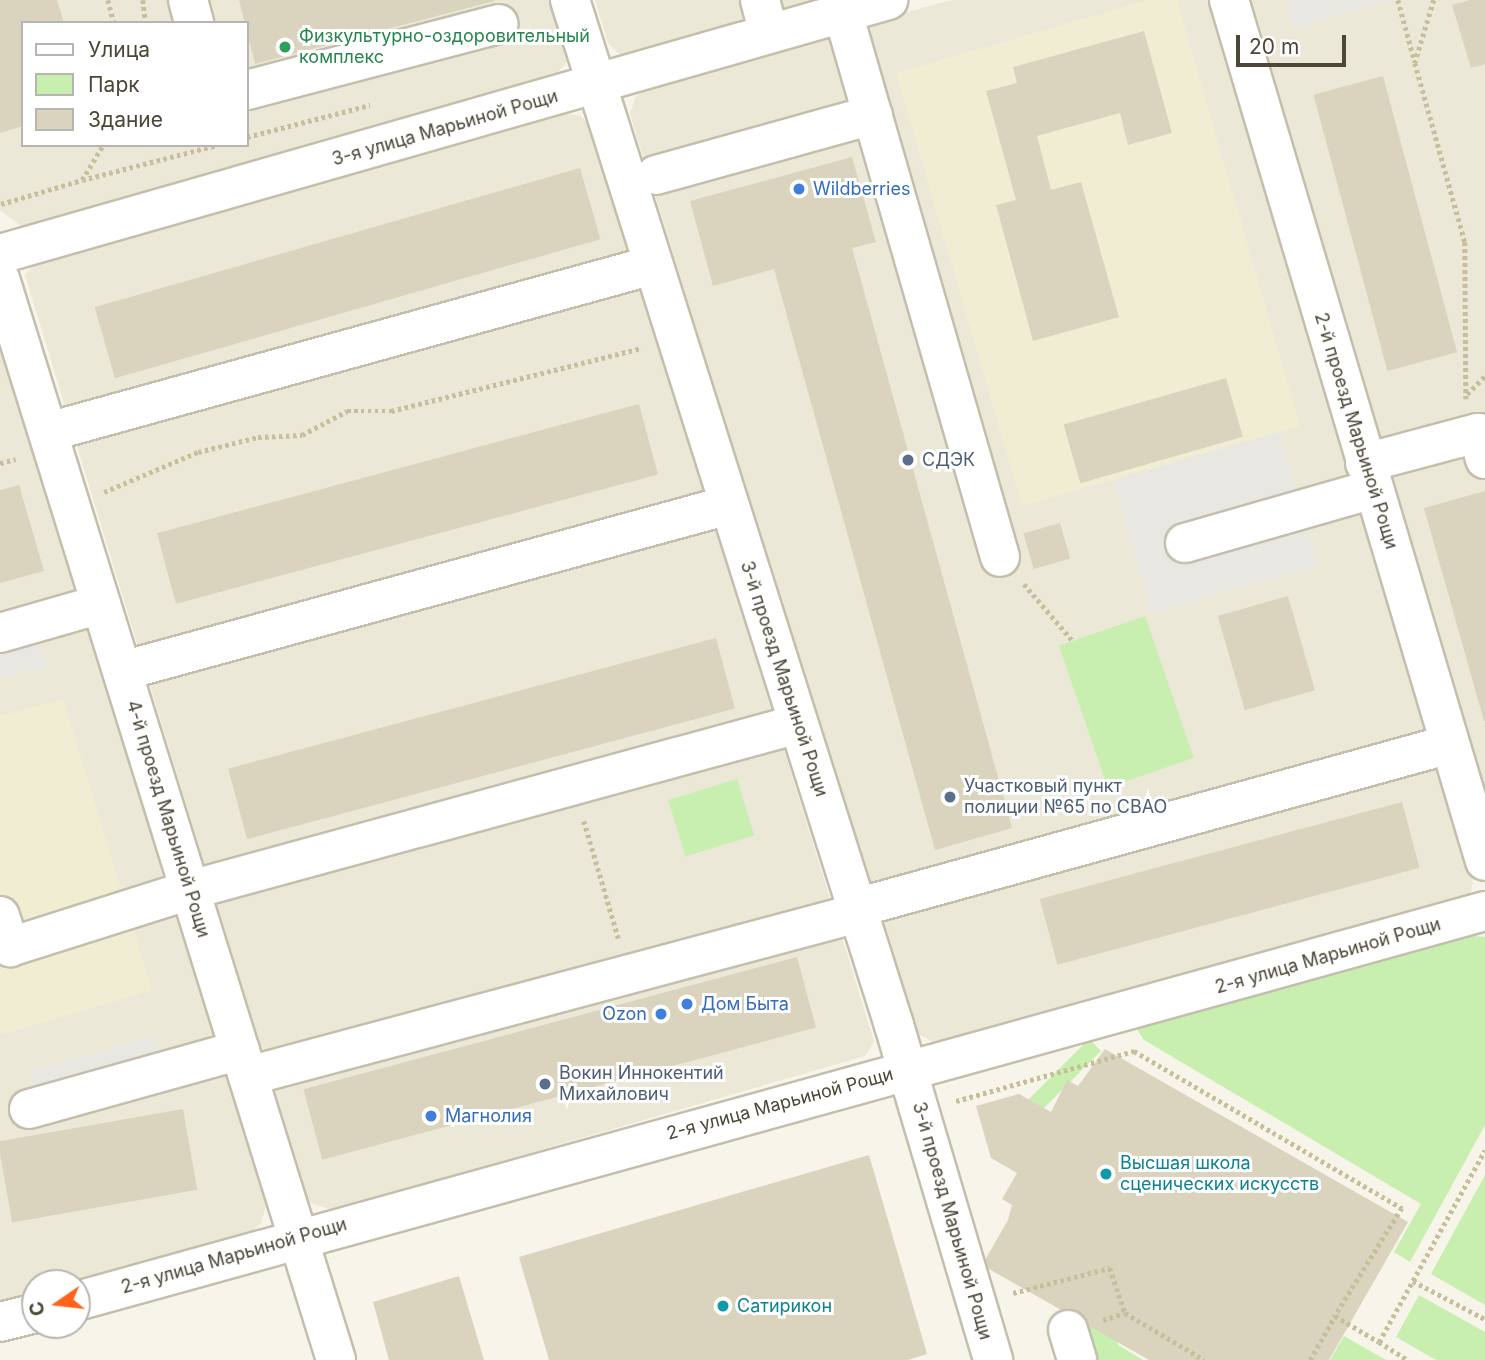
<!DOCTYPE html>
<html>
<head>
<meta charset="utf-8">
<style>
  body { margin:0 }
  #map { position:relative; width:1485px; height:1360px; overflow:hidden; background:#f7f5ea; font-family:Inter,sans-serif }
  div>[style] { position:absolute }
  .residential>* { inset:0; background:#ebe8d8 }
  .education>* { inset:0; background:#f1edd3 }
  .green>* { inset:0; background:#c8eeb0; transform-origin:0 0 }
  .parking>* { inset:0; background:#e8e7e2; transform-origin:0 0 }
  .building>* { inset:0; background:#dad3be; transform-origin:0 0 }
  .path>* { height:4.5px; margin-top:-2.25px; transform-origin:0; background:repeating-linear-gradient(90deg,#c7bf9b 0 3.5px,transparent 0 7px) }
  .roads { filter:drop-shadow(2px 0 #c3bfac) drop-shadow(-2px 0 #c3bfac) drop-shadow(0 2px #c3bfac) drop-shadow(0 -2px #c3bfac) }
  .minor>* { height:38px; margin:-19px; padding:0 19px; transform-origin:19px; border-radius:19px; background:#fff }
  .dots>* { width:19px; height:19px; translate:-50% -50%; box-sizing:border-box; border:4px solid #fff; border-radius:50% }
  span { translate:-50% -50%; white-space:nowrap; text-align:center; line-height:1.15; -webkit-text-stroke:6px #fff; paint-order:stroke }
  .leisure-label { font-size:18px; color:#27864d }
  .left { translate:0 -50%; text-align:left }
  .street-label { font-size:18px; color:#4c4737 }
  .shop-label { font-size:18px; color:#366cbe }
  .right { translate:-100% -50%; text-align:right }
  .service-label { font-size:18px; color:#4e5e75 }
  .culture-label { font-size:18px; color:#0d838f }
  .legend { position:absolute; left:21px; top:21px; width:228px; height:126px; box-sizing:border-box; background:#fff; border:2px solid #b7b5af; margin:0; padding:9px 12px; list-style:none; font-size:21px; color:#4c4737 }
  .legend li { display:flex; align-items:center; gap:14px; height:35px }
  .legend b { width:35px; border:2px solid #b7b5af }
  .north { position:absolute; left:21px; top:1269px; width:70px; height:70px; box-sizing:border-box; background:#fff; border:2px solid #b7b5af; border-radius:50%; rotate:256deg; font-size:19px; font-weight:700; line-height:28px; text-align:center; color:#4c4737 }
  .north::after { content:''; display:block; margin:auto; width:24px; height:32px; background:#ff6219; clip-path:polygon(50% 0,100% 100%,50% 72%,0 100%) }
  .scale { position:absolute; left:1236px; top:35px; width:110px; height:32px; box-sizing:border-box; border:4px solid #4c4737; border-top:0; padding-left:9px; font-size:21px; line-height:24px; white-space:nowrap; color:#4c4737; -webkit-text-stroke:5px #fff; paint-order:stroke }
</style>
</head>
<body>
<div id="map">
  <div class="residential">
    <div style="clip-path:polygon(evenodd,0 0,554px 0,571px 57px,554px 77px,21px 226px,0 210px,0 0,23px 23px,247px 23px,247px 145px,23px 145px,23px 23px)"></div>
    <div style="clip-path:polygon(595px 0,842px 0,622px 57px,608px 43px)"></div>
    <div style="clip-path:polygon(951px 0,1213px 0,1473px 882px,1470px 896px,940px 1045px,913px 1032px,630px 114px,635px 98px,649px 85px)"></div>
    <div style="clip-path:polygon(1247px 0,1485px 0,1485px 818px)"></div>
    <div style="clip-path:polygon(568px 114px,581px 116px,592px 128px,874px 1041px,865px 1056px,333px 1210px,307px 1202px,25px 275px,36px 263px)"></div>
    <div style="clip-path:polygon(0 342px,267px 1203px,261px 1223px,245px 1237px,74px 1283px,35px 1283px,35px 1293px,0 1303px)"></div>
  </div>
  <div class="education">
    <div style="clip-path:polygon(1148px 0,1177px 0,1300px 426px,1022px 506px,896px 73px)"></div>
    <div style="clip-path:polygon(63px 699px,152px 990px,0 1035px,0 716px)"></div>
  </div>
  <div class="green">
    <div style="left:1145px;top:616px;width:150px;height:91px;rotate:71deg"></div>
    <div style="left:737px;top:779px;width:59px;height:72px;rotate:73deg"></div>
    <div style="clip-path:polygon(1463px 935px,1485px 937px,1485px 1125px,1410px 1262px,1394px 1252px,1421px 1204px,1144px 1040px,1134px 1024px)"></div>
    <div style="left:1089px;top:1039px;width:17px;height:126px;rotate:45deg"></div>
    <div style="clip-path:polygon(1485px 1175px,1485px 1305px,1431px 1274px)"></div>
    <div style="clip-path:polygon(1088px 1245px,1118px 1345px,1143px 1360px,1097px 1360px,1064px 1251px)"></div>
    <div style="clip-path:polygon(1419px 1295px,1485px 1332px,1485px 1360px,1436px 1360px,1396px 1337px)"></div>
    <div style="clip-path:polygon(1344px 1336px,1386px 1360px,1330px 1360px)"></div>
  </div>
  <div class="parking">
    <div style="clip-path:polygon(1286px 0,1391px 0,1294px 28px)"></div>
    <div style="left:1279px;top:432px;width:139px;height:172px;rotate:74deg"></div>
    <div style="clip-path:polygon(40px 642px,47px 666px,0 679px,0 653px)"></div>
    <div style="left:155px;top:1036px;width:26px;height:131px;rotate:74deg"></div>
  </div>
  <div class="building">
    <div style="clip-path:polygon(0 0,57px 0,64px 23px,23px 23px,23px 126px,0 133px)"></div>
    <div style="clip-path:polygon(239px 0,494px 0,494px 1px,255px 64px)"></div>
    <div style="clip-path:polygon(1470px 0,1485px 0,1485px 64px,1471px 68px,1452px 5px)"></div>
    <div style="clip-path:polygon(1144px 31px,1172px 133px,1128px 145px,1120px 113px,1037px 136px,1051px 190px,1081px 182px,1119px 317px,1033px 341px,996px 205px,1016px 200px,986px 91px,1017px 83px,1013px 67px)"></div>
    <div style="left:1383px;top:76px;width:286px;height:72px;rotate:75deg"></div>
    <div style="clip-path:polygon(852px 157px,876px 242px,852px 248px,1012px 828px,935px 850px,774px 269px,713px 286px,690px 201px)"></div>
    <div style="left:580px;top:168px;width:74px;height:505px;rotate:74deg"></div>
    <div style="left:1226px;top:378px;width:61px;height:169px;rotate:74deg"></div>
    <div style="left:639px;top:404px;width:73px;height:499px;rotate:75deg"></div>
    <div style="clip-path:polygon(19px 485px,44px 571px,0 583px,0 490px)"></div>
    <div style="clip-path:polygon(1485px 491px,1485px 721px,1484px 721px,1424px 508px)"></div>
    <div style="left:1060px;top:523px;width:37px;height:38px;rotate:74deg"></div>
    <div style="left:1288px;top:596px;width:98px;height:73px;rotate:74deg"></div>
    <div style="left:716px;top:638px;width:73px;height:505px;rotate:75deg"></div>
    <div style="left:1402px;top:802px;width:68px;height:375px;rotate:75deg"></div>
    <div style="left:797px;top:957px;width:73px;height:511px;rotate:75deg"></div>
    <div style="clip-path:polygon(1105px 1049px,1408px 1222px,1329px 1360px,1149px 1360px,982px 1265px,1008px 1220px,1012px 1205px,1002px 1199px,1017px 1173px,991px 1158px,976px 1106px,1019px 1094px,1051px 1112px,1067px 1080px,1078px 1086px)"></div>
    <div style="left:183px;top:1109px;width:82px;height:188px;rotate:80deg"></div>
    <div style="clip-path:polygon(869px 1155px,927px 1354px,908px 1360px,549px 1360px,519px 1257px)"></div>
    <div style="clip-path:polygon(459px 1276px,484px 1360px,389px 1360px,373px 1302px)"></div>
  </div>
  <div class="path">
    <div style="left:108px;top:0;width:24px;rotate:75deg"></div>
    <div style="left:143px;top:0;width:23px;rotate:83deg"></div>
    <div style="left:1398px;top:0;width:64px;rotate:74.7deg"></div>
    <div style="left:1434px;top:0;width:66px;rotate:106.8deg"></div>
    <div style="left:1415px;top:63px;width:186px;rotate:74.4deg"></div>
    <div style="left:1465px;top:242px;width:157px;rotate:89.6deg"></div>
    <div style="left:247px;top:137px;width:127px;rotate:-14.6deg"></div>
    <div style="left:82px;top:180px;width:139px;rotate:-14.5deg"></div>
    <div style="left:1px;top:204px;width:84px;rotate:-16.5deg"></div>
    <div style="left:82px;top:180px;width:41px;rotate:-59deg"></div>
    <div style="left:1467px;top:394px;width:25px;rotate:-45deg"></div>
    <div style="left:0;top:463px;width:16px;rotate:-14deg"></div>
    <div style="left:104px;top:492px;width:102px;rotate:-23.1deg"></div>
    <div style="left:198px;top:452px;width:62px;rotate:-14deg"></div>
    <div style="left:258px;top:437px;width:44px;rotate:-2.6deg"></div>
    <div style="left:302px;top:435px;width:51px;rotate:-28.1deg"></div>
    <div style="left:347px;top:411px;width:44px"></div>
    <div style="left:391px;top:411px;width:259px;rotate:-14.1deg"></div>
    <div style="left:1024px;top:584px;width:75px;rotate:49.3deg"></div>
    <div style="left:584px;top:821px;width:124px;rotate:73.6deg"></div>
    <div style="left:956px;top:1101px;width:185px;rotate:-15.7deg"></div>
    <div style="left:1134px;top:1051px;width:311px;rotate:30.4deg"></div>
    <div style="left:1402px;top:1208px;width:127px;rotate:121.8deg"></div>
    <div style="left:1413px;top:1281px;width:81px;rotate:27.8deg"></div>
    <div style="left:1013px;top:1293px;width:100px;rotate:-14.5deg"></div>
    <div style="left:1110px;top:1268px;width:47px;rotate:71.6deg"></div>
    <div style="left:1103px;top:1320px;width:23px;rotate:-18deg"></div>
    <div style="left:1125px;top:1313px;width:92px;rotate:30.7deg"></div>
    <div style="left:1379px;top:1342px;width:34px;rotate:32deg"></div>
    <div style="left:1310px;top:1360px;width:51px;rotate:-60.4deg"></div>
    <div style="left:1335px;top:1316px;width:51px;rotate:30.6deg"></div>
    <div style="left:1379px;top:1342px;width:219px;rotate:-61.1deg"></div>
  </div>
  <div class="roads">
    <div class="minor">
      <div style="left:188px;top:0;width:24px;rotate:75deg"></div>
      <div style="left:570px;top:0;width:1075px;rotate:72.46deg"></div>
      <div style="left:894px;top:1025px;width:349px;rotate:73.5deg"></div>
      <div style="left:760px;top:0;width:34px;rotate:75deg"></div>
      <div style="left:1229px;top:0;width:898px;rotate:73.44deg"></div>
      <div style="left:843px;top:13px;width:566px;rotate:73.9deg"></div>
      <div style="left:247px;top:90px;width:260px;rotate:-14.7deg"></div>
      <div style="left:656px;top:175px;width:225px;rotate:-15.5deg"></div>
      <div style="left:0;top:254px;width:924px;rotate:-15.96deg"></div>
      <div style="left:0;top:279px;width:1132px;rotate:72.73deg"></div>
      <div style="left:48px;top:432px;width:628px;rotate:-15.43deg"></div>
      <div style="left:1365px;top:463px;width:117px;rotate:-14.9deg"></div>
      <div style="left:1478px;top:433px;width:27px;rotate:75deg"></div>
      <div style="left:1185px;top:543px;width:196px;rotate:-16deg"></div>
      <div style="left:0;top:633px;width:105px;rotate:-16deg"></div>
      <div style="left:122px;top:671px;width:629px;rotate:-15.3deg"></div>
      <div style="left:856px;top:908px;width:616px;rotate:-15.43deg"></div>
      <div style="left:0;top:916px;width:33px;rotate:72deg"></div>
      <div style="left:10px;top:947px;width:189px;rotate:-17.6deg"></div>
      <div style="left:190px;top:890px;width:630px;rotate:-15.27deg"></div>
      <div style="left:248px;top:1076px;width:631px;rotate:-14.96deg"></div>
      <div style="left:29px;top:1109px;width:219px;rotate:-15.6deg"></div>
      <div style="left:77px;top:1301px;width:1461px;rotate:-15.48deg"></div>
      <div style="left:0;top:1322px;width:36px;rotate:-14deg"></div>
      <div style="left:1068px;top:1330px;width:31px;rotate:73deg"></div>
    </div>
  </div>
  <div class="dots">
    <div style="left:285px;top:47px;background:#2e9e5b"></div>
    <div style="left:799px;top:189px;background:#3f7fe0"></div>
    <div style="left:908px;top:460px;background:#5c6f8a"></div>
    <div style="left:950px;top:797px;background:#5c6f8a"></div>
    <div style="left:687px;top:1004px;background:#3f7fe0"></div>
    <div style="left:661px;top:1014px;background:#3f7fe0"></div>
    <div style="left:545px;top:1084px;background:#5c6f8a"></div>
    <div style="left:431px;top:1116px;background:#3f7fe0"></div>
    <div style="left:1106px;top:1174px;background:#0f9aa8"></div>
    <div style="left:723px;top:1306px;background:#0f9aa8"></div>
  </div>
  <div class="leisure-label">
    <span class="left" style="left:299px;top:47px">Физкультурно-оздоровительный<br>комплекс</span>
  </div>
  <div class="street-label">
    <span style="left:445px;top:128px;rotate:-16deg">3-я улица Марьиной Рощи</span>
    <span style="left:1356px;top:431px;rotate:73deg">2-й проезд Марьиной Рощи</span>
    <span style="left:784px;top:679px;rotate:72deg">3-й проезд Марьиной Рощи</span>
    <span style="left:168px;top:819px;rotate:73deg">4-й проезд Марьиной Рощи</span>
    <span style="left:1328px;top:956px;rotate:-16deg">2-я улица Марьиной Рощи</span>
    <span style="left:780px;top:1104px;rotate:-15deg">2-я улица Марьиной Рощи</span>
    <span style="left:952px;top:1221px;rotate:74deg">3-й проезд Марьиной Рощи</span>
    <span style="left:234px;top:1256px;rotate:-16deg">2-я улица Марьиной Рощи</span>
  </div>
  <div class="shop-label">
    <span class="left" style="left:813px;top:189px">Wildberries</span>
    <span class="left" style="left:701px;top:1004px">Дом Быта</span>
    <span class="right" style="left:647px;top:1014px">Ozon</span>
    <span class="left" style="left:445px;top:1116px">Магнолия</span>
  </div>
  <div class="service-label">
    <span class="left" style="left:922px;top:460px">СДЭК</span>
    <span class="left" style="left:964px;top:797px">Участковый пункт<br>полиции №65 по СВАО</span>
    <span class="left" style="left:559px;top:1084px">Вокин Иннокентий<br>Михайлович</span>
  </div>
  <div class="culture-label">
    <span class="left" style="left:1120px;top:1174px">Высшая школа<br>сценических искусств</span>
    <span class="left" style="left:737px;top:1306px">Сатирикон</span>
  </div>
  <ul class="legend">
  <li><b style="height:9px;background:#fff"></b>Улица</li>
  <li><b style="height:19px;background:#c8eeb0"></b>Парк</li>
  <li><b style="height:19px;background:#dad3be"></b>Здание</li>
  </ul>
  <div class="north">С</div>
  <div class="scale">20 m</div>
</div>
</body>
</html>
